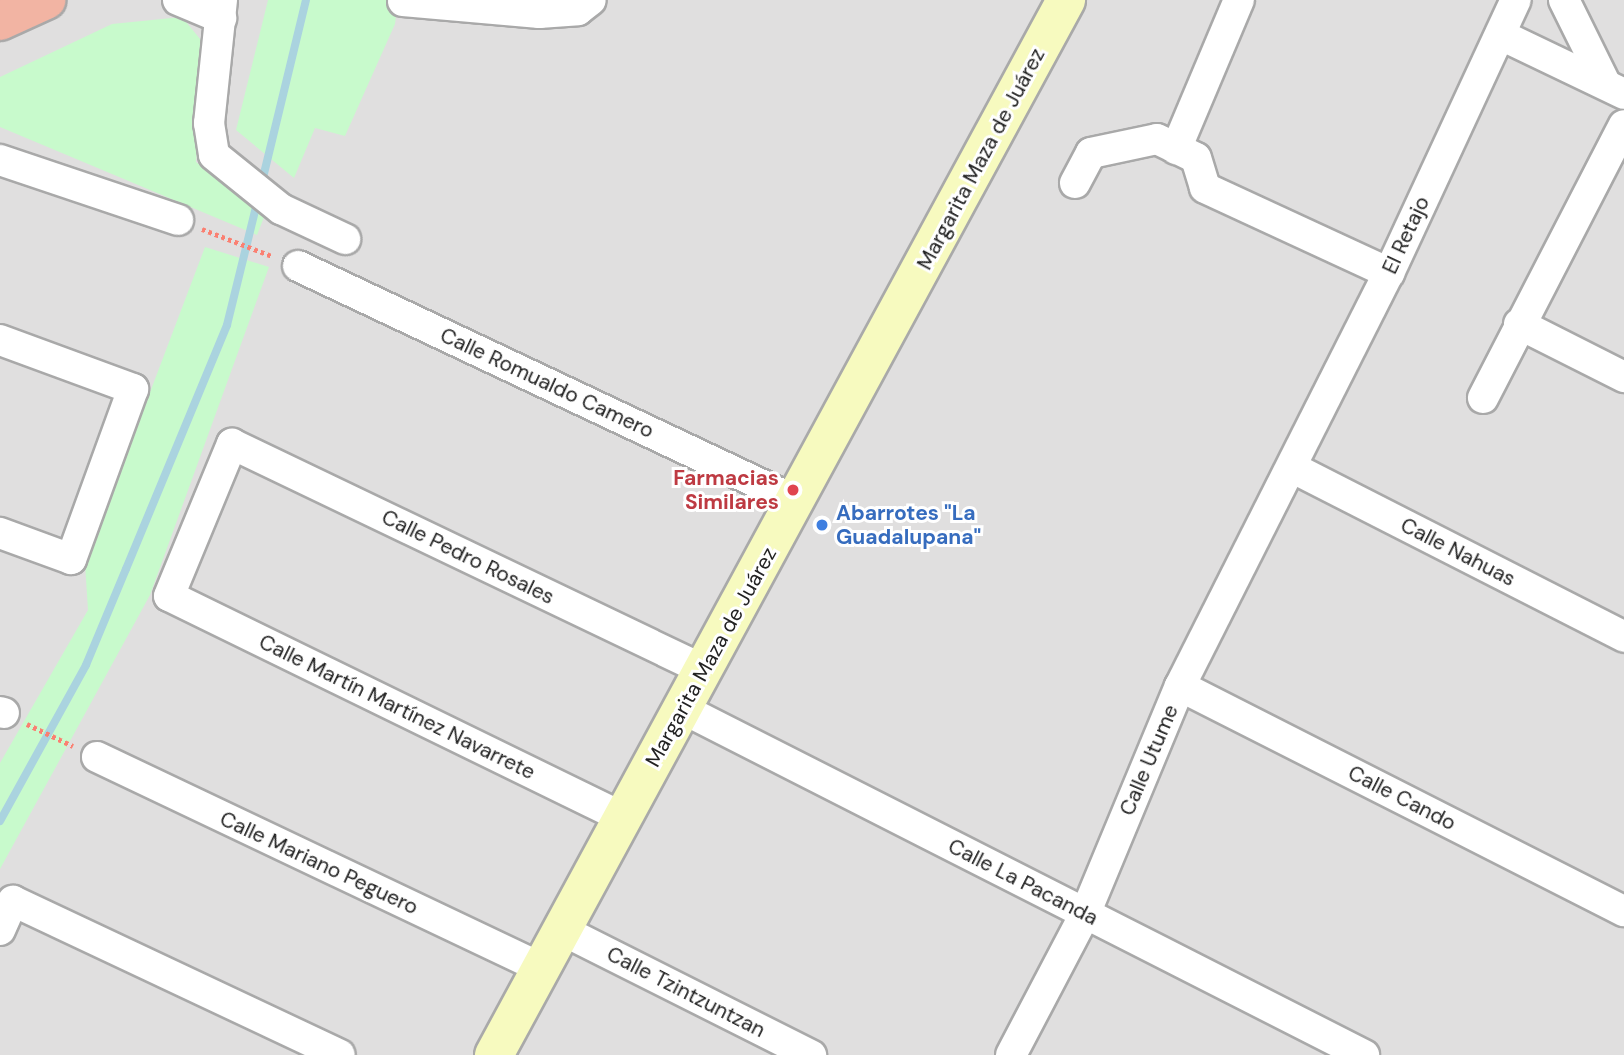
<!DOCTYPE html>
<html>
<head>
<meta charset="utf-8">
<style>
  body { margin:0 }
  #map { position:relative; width:1624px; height:1055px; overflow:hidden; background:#f2efe9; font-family:"DM Sans",sans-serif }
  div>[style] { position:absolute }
  .residential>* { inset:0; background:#e0dfdf; transform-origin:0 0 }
  .park>* { inset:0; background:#c8facc }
  .stream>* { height:8px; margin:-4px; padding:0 4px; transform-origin:4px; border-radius:4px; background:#aad3df }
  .path>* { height:4.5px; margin-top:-2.25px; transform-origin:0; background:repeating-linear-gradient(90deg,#fa8072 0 3.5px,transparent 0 7px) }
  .roads { filter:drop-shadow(2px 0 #a9a9a9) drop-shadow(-2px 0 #a9a9a9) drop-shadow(0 2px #a9a9a9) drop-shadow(0 -2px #a9a9a9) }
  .minor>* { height:30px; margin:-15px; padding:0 15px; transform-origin:15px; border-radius:15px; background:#fff }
  .secondary>* { height:38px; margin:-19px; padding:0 19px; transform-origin:19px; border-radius:19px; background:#f7fabf }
  .trunk>* { height:38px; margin:-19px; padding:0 19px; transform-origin:19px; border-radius:19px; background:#f2b4a3 }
  .dots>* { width:19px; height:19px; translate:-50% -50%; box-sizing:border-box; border:4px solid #fff; border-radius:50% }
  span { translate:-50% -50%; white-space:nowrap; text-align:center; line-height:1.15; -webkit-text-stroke:6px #fff; paint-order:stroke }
  .street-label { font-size:21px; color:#222 }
  .health-label { font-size:21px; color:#be3a42; font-weight:700 }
  .right { translate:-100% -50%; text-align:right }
  .shop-label { font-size:21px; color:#366cbe; font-weight:700 }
  .left { translate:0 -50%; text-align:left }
</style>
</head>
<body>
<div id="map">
  <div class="residential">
    <div style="left:0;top:0;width:1624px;height:1055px"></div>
  </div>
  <div class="park">
    <div style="clip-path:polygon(268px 0,398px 0,395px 24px,345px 136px,315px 128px,294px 178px,236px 130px)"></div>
    <div style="clip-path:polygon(182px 17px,205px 45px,196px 162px,266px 212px,257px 235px,0 127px,0 77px,112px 24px)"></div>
    <div style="clip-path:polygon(205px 247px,269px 267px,150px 595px,0 869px,0 763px,88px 610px,85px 564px)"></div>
  </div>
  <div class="stream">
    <div style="left:261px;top:186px;width:191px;rotate:-76.4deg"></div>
    <div style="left:0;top:821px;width:178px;rotate:-61.1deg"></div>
    <div style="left:86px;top:665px;width:104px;rotate:-67.4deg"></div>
    <div style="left:126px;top:569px;width:264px;rotate:-67.5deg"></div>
    <div style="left:227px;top:325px;width:130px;rotate:-76.2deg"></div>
  </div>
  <div class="path">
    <div style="left:202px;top:229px;width:75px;rotate:21.1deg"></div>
    <div style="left:27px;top:724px;width:51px;rotate:25.6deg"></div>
  </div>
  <div class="roads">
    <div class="minor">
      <div style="left:178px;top:0;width:47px;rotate:22.7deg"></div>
      <div style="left:222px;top:0;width:124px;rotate:96deg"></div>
      <div style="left:209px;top:123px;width:32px;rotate:81deg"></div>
      <div style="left:214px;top:155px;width:86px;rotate:38.9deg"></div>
      <div style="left:281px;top:209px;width:71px;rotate:25.1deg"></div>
      <div style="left:1564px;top:0;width:90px;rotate:63.7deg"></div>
      <div style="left:403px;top:1px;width:137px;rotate:5deg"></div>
      <div style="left:539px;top:13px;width:39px;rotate:-4deg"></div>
      <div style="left:578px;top:10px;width:16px;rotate:-38deg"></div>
      <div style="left:1501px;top:35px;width:136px;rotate:25.6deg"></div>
      <div style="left:1176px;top:149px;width:162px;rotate:-67.1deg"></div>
      <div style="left:0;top:160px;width:188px;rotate:18.6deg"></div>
      <div style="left:1075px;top:183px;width:34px;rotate:-62deg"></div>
      <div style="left:1091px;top:153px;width:67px;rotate:-12deg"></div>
      <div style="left:1157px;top:139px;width:43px;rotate:26deg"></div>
      <div style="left:1196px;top:158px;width:31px;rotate:73deg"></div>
      <div style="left:1205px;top:188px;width:203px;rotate:24.8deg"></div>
      <div style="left:298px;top:266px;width:551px;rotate:25.26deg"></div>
      <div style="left:1519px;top:324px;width:118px;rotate:26.8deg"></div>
      <div style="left:0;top:340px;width:142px;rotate:20.2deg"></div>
      <div style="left:133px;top:389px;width:181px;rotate:110deg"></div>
      <div style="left:71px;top:559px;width:76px;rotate:-159.9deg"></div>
      <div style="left:1483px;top:398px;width:307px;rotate:-62.7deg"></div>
      <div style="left:1293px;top:468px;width:372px;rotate:27deg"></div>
      <div style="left:1180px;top:686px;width:498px;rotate:26.9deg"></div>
      <div style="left:683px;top:709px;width:764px;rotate:26.93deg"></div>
      <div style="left:0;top:712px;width:4px;rotate:14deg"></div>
      <div style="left:97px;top:757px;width:492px;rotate:25.4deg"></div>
      <div style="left:624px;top:818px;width:506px;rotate:-153.99deg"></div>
      <div style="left:169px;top:596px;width:165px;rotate:-67.5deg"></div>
      <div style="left:232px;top:444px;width:523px;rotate:25.59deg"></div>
      <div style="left:0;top:930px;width:32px;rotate:-66deg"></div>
      <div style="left:13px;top:901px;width:361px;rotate:25.2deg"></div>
      <div style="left:562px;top:930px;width:279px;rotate:26.7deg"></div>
      <div style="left:1011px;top:1055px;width:159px;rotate:-62.3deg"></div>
      <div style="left:1085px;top:914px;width:247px;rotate:-67.4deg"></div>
      <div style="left:1180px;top:686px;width:463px;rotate:-63.2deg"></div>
      <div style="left:1389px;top:273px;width:301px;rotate:-65.1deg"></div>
    </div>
    <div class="secondary">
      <div style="left:494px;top:1055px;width:1200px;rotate:-61.53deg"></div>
    </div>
    <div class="trunk">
      <div style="left:0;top:21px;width:51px;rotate:-24.5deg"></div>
    </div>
  </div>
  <div class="dots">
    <div style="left:793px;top:490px;background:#e0444e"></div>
    <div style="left:822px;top:525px;background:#3f7fe0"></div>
  </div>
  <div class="street-label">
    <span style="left:981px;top:159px;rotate:-62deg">Margarita Maza de Juárez</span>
    <span style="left:1406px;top:235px;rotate:-65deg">El Retajo</span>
    <span style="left:547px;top:383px;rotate:25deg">Calle Romualdo Camero</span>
    <span style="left:1458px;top:552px;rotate:27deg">Calle Nahuas</span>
    <span style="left:468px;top:557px;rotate:26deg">Calle Pedro Rosales</span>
    <span style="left:711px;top:657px;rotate:-61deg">Margarita Maza de Juárez</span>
    <span style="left:397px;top:707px;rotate:26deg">Calle Martín Martínez Navarrete</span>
    <span style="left:1149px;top:760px;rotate:-67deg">Calle Utume</span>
    <span style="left:1402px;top:798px;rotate:27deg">Calle Cando</span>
    <span style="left:319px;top:863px;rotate:25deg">Calle Mariano Peguero</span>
    <span style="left:1023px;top:882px;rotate:27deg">Calle La Pacanda</span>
    <span style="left:686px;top:992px;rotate:27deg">Calle Tzintzuntzan</span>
  </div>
  <div class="health-label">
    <span class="right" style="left:779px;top:490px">Farmacias<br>Similares</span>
  </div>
  <div class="shop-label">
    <span class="left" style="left:836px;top:525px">Abarrotes "La<br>Guadalupana"</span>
  </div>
</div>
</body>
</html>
